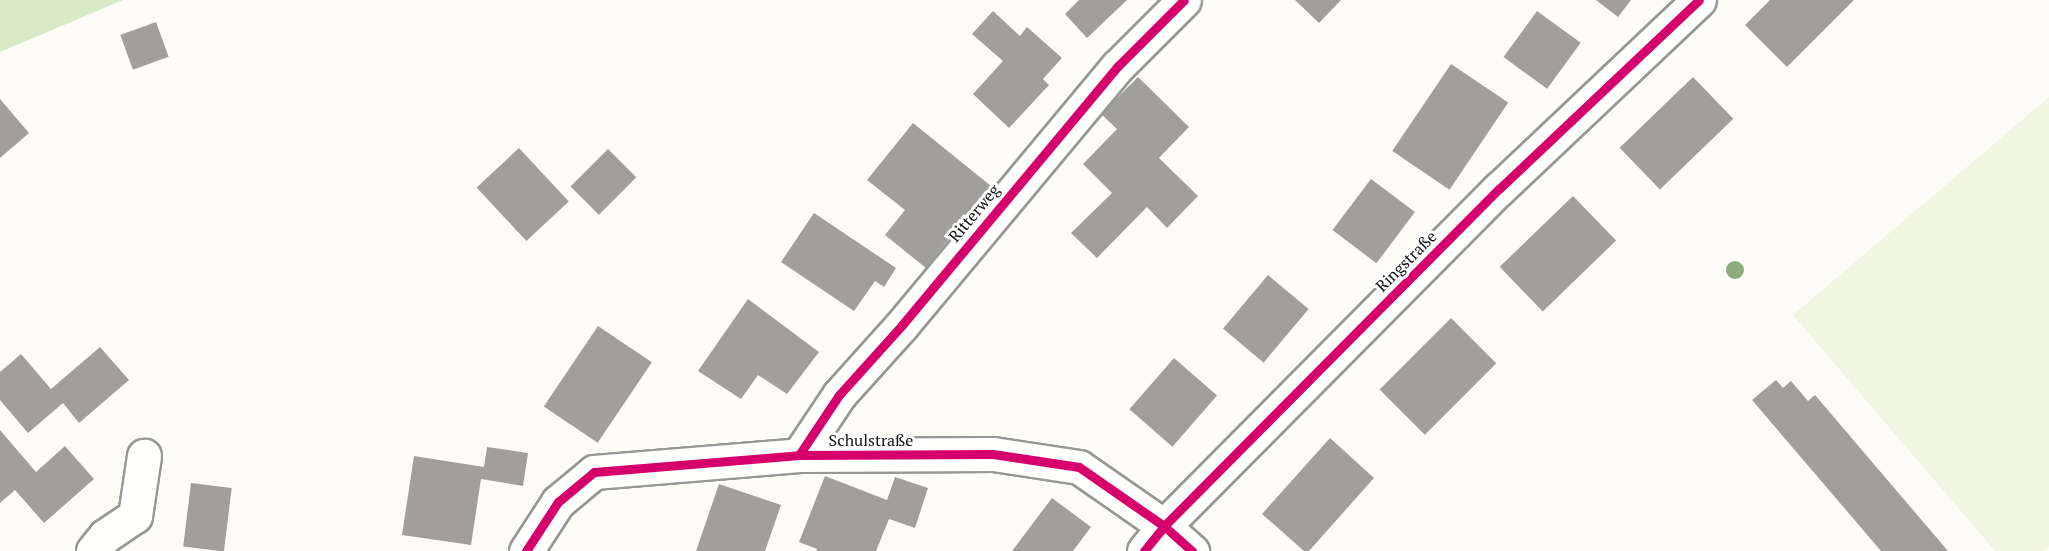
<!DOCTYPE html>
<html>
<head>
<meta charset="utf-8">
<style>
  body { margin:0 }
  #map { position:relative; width:2049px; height:551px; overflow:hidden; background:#fdfcf7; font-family:"PT Serif",serif }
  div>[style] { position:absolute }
  .forest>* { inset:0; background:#d8eac5 }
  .pitch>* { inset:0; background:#f0f6e1 }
  .building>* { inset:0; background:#a19f9c; transform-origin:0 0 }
  .roads { filter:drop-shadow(2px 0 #979795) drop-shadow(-2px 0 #979795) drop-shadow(0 2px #979795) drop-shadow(0 -2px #979795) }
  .street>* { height:33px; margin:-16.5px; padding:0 16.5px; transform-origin:16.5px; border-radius:16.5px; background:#fffffe }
  .cycleway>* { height:9px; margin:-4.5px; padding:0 4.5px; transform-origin:4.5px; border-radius:4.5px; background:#d6006c }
  .trees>* { width:18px; height:18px; margin:-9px; border-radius:50%; background:#8cac80 }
  span { translate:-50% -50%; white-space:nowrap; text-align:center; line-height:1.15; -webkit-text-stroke:6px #fff; paint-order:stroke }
  .street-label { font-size:16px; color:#111 }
</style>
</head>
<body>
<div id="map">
  <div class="forest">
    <div style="clip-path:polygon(0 0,123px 0,0 52px)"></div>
  </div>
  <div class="pitch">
    <div style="clip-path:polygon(2049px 97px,2049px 546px,2043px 551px,1995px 551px,1793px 315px)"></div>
  </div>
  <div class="building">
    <div style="clip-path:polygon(1079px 0,1127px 0,1087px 38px,1065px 14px)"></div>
    <div style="clip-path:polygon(1295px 0,1341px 0,1319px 23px)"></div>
    <div style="clip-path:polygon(1596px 0,1631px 0,1618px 17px)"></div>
    <div style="clip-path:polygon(1770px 0,1854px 0,1787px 67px,1745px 25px)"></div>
    <div style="clip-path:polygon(993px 11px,1020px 36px,1027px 27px,1062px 58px,1043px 79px,1049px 85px,1009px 128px,973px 94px,1003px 61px,972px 34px)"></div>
    <div style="left:1537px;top:11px;width:54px;height:57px;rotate:36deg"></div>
    <div style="left:156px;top:22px;width:37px;height:38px;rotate:70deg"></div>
    <div style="left:1451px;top:64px;width:69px;height:105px;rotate:34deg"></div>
    <div style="clip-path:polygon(1138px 77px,1189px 127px,1159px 158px,1198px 196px,1167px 228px,1147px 207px,1097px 258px,1071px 233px,1112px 193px,1083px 164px,1117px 129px,1101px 114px)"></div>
    <div style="left:1693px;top:77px;width:58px;height:102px;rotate:46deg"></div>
    <div style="clip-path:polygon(0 99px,29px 133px,0 158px)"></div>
    <div style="clip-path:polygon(913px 123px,991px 186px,926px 268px,885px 235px,905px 210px,867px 180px)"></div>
    <div style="left:519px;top:148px;width:73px;height:58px;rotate:47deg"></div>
    <div style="left:608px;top:149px;width:40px;height:53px;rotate:45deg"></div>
    <div style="left:1371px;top:179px;width:55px;height:64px;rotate:37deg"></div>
    <div style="left:1573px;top:196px;width:62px;height:102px;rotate:46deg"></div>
    <div style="clip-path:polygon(814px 213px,896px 268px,884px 287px,875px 281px,854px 311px,781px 262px)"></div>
    <div style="left:1268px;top:275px;width:53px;height:70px;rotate:40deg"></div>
    <div style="clip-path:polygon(748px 299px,819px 352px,787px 394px,758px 375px,741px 399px,698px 371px)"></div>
    <div style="left:1451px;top:318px;width:64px;height:101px;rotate:45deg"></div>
    <div style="left:598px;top:326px;width:65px;height:97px;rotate:34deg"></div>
    <div style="clip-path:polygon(100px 347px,129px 380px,79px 423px,63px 403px,28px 433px,0 400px,0 372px,21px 354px,51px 389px)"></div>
    <div style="left:1174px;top:358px;width:57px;height:68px;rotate:41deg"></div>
    <div style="clip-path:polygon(1776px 380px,1783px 388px,1791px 381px,1808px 401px,1815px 395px,1948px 551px,1881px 551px,1752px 400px)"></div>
    <div style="clip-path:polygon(0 430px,36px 472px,65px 446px,94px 479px,44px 523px,15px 490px,0 503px)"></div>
    <div style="clip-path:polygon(1330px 438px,1374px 478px,1309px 551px,1304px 551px,1262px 514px)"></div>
    <div style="clip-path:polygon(487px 447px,528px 453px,523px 486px,481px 479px,471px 545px,402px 535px,414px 456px,484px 467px)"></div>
    <div style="clip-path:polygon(825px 476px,887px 500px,895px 477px,928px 488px,915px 528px,889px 519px,876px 551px,816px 551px,817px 549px,799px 542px)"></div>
    <div style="left:191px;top:483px;width:41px;height:64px;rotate:7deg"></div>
    <div style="clip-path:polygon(719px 484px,781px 505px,765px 551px,696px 551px)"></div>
    <div style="clip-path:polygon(1052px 498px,1091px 527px,1073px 551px,1012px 551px)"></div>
  </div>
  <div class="roads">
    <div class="street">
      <div style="left:799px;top:455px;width:72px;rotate:-56.3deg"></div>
      <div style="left:839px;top:395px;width:94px;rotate:-48deg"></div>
      <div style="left:902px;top:325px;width:337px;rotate:-50.2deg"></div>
      <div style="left:1118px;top:66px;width:93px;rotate:-45deg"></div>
      <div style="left:93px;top:551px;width:19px;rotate:-51deg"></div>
      <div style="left:105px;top:536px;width:36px;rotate:-34deg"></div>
      <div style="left:135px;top:516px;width:61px;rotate:-81.5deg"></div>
      <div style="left:526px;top:551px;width:59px;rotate:-56.9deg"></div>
      <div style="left:558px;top:502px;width:47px;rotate:-39.8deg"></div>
      <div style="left:594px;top:472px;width:206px;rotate:-4.7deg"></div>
      <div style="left:799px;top:455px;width:194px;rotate:-0.3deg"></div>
      <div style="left:993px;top:454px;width:87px;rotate:8.6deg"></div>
      <div style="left:1079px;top:467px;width:103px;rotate:34.8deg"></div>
      <div style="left:1164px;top:526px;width:38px;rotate:42deg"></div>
      <div style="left:1144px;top:551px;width:32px;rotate:-51deg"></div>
      <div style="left:1164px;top:526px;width:475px;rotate:-45.2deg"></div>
      <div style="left:1499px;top:189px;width:275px;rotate:-43.4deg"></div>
    </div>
  </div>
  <div class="cycleway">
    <div style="left:799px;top:455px;width:72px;rotate:-56.3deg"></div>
    <div style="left:839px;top:395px;width:94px;rotate:-48deg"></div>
    <div style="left:902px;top:325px;width:337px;rotate:-50.2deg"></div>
    <div style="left:1118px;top:66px;width:93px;rotate:-45deg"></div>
    <div style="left:526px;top:551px;width:59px;rotate:-56.9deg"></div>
    <div style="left:558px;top:502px;width:47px;rotate:-39.8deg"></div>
    <div style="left:594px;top:472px;width:206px;rotate:-4.7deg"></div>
    <div style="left:799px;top:455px;width:194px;rotate:-0.3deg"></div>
    <div style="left:993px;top:454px;width:87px;rotate:8.6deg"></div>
    <div style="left:1079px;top:467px;width:103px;rotate:34.8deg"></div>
    <div style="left:1164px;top:526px;width:38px;rotate:42deg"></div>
    <div style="left:1144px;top:551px;width:32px;rotate:-51deg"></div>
    <div style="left:1164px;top:526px;width:475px;rotate:-45.2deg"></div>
    <div style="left:1499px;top:189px;width:275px;rotate:-43.4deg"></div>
  </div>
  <div class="trees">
    <div style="left:1735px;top:270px"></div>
  </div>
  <div class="street-label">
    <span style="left:974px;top:213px;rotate:-50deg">Ritterweg</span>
    <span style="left:1406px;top:261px;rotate:-45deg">Ringstraße</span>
    <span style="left:871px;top:440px">Schulstraße</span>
  </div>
</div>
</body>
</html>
